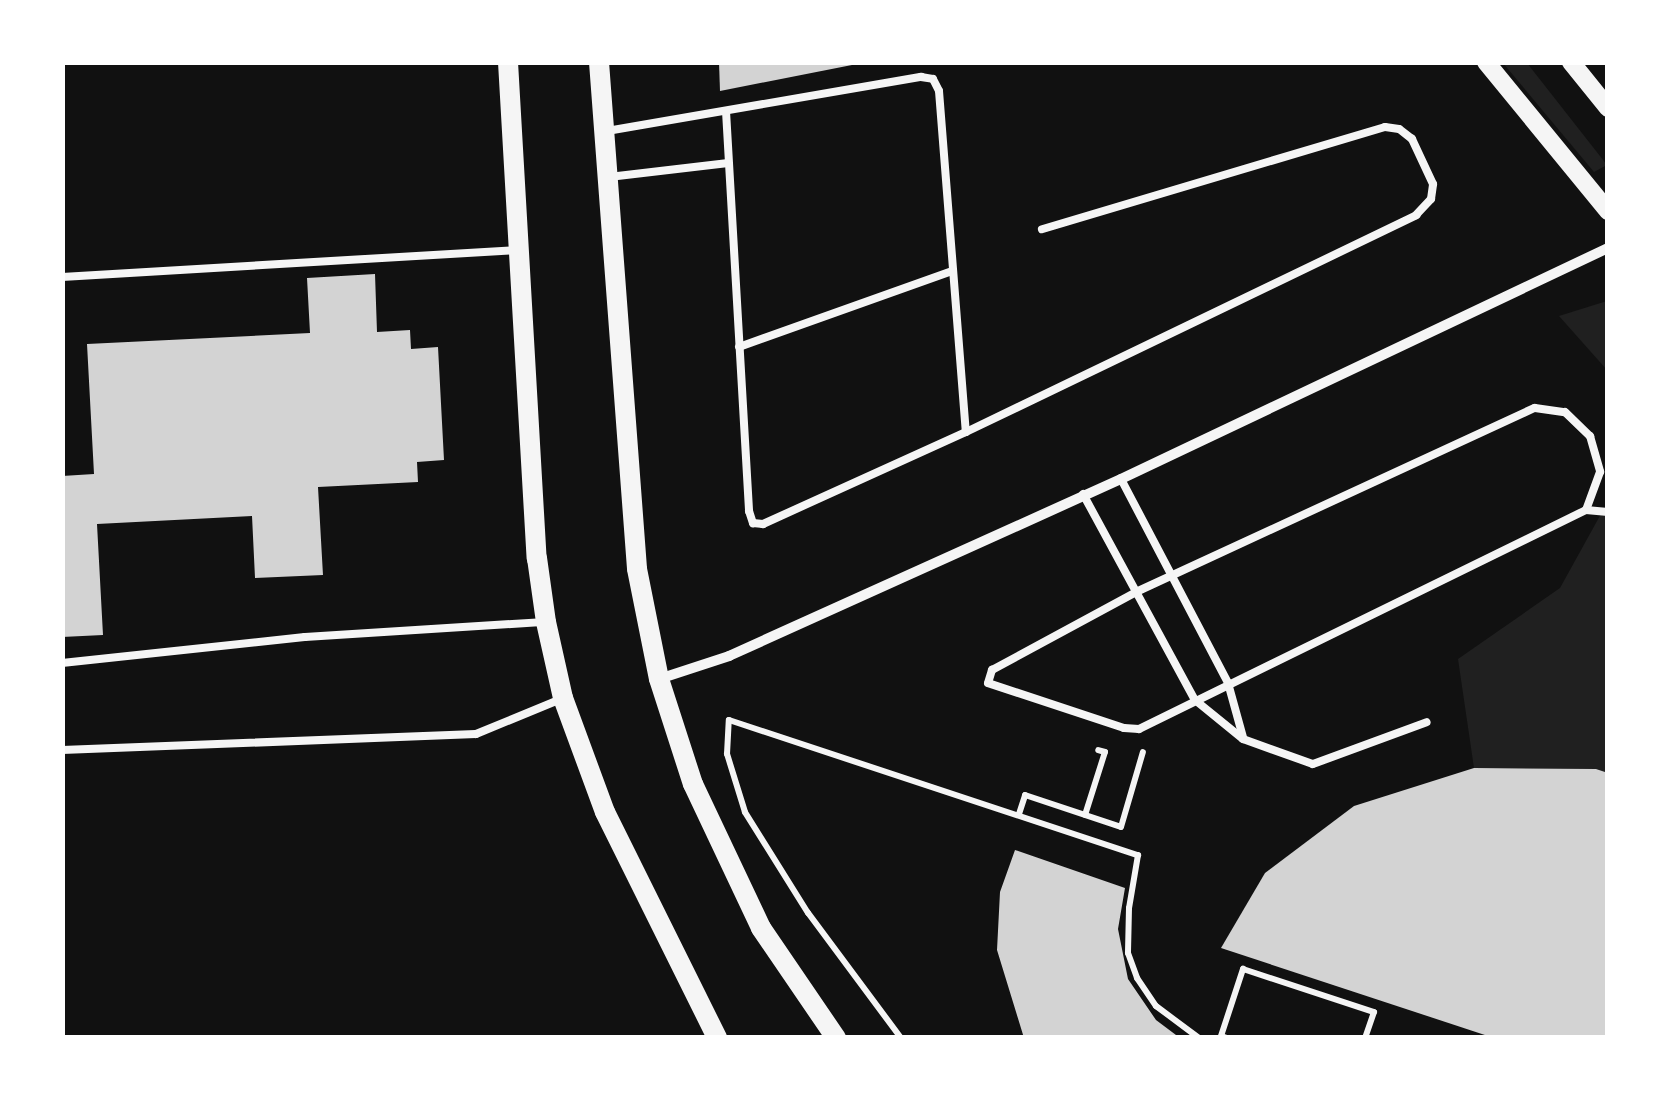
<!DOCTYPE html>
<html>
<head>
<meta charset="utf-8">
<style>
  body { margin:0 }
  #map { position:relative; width:1670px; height:1100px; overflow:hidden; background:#111; font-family:"Noto Serif",serif }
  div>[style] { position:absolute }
  .green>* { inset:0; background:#202020 }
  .building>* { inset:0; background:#d3d3d3 }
  .path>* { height:6px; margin:-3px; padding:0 3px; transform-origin:3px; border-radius:3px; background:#f5f5f5 }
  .service>* { height:8px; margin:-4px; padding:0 4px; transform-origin:4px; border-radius:4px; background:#f5f5f5 }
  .minor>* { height:10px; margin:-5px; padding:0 5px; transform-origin:5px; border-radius:5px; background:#f5f5f5 }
  .tertiary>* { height:18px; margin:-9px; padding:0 9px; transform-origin:9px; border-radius:9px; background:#f5f5f5 }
  .secondary>* { height:20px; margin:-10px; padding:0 10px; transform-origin:10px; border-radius:10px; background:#f5f5f5 }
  span { translate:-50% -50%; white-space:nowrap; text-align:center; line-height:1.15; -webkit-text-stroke:10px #fff; paint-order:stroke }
  .frame { position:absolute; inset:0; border:65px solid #fff; pointer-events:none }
</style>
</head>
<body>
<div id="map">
  <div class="green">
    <div style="clip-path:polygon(1503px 63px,1527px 63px,1607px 165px,1594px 172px)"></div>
    <div style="clip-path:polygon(1607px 301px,1608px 301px,1607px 370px,1559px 316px)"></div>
    <div style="clip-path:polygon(1607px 503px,1607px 773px,1596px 769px,1474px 768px,1458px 659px,1560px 588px)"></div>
  </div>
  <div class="building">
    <div style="clip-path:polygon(719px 62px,857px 62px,857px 64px,720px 91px)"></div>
    <div style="clip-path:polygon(375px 274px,377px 332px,410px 330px,411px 349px,438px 347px,444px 460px,417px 462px,418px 482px,318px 487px,323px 575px,255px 578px,252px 516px,97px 524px,103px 635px,62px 637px,62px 476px,94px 474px,87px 344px,310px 333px,307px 278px)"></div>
    <div style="clip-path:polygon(1474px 768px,1596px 769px,1608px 773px,1608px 1038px,1494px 1038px,1221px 948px,1265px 873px,1354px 806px)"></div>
    <div style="clip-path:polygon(1015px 850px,1125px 888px,1118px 929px,1128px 979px,1156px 1020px,1180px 1038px,1024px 1038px,997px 950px,1000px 892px)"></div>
  </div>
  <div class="path">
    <div style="left:1019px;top:814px;width:20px;rotate:-72deg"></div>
    <div style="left:1025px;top:795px;width:101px;rotate:18.4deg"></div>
    <div style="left:1121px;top:827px;width:78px;rotate:-73.7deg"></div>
    <div style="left:1085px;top:815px;width:66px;rotate:-72.4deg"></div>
    <div style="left:1105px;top:752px;width:7px;rotate:-164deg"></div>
    <div style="left:901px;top:1038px;width:156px;rotate:-126.6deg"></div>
    <div style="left:808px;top:913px;width:119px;rotate:-122deg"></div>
    <div style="left:745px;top:812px;width:61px;rotate:-107.2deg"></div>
    <div style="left:727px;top:754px;width:34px;rotate:-87deg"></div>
    <div style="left:729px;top:720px;width:431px;rotate:18.3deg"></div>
    <div style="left:1138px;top:855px;width:54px;rotate:99.6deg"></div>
    <div style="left:1129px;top:908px;width:45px;rotate:91.3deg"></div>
    <div style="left:1128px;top:953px;width:27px;rotate:70deg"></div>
    <div style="left:1137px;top:978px;width:34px;rotate:56deg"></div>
    <div style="left:1156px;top:1006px;width:54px;rotate:36.7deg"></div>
    <div style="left:1227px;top:1038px;width:6px;rotate:-162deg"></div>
    <div style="left:1221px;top:1036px;width:71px;rotate:-71.8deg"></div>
    <div style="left:1243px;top:969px;width:138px;rotate:18.2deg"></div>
    <div style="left:1374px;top:1012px;width:28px;rotate:109deg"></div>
  </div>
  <div class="service">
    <div style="left:726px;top:111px;width:401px;rotate:86.7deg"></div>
    <div style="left:749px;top:511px;width:13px;rotate:72deg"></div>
    <div style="left:753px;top:523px;width:10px;rotate:6deg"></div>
    <div style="left:763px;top:524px;width:223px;rotate:-24.4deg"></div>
    <div style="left:966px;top:432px;width:500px;rotate:-25.7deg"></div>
    <div style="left:1416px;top:215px;width:22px;rotate:-47deg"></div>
    <div style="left:1431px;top:199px;width:15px;rotate:-82deg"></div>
    <div style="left:1433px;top:184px;width:50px;rotate:-115deg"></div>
    <div style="left:1412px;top:139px;width:16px;rotate:-142deg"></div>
    <div style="left:1399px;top:129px;width:14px;rotate:-172deg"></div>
    <div style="left:1385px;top:127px;width:358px;rotate:163.4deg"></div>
    <div style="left:607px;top:131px;width:319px;rotate:-9.8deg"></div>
    <div style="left:921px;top:77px;width:12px;rotate:9deg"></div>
    <div style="left:933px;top:79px;width:13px;rotate:63deg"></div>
    <div style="left:939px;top:91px;width:342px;rotate:85.5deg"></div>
    <div style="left:609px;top:177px;width:120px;rotate:-6.7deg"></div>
    <div style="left:62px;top:277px;width:456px;rotate:-3.4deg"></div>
    <div style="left:739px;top:347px;width:227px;rotate:-19.6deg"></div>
    <div style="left:1535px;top:408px;width:30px;rotate:8deg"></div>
    <div style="left:1565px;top:412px;width:35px;rotate:44deg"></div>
    <div style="left:1590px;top:436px;width:37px;rotate:74deg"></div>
    <div style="left:1600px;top:472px;width:40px;rotate:110.2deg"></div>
    <div style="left:1586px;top:510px;width:498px;rotate:153.9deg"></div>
    <div style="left:1139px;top:729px;width:15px;rotate:-176deg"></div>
    <div style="left:1124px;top:728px;width:143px;rotate:-161.7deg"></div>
    <div style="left:988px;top:683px;width:14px;rotate:-73deg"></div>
    <div style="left:992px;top:670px;width:164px;rotate:-28.4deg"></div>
    <div style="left:1136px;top:592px;width:439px;rotate:-24.8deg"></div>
    <div style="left:1121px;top:479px;width:230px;rotate:62.3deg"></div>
    <div style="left:1228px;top:683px;width:56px;rotate:74.5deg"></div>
    <div style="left:1083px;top:494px;width:234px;rotate:61.5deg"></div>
    <div style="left:1195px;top:700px;width:62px;rotate:39.1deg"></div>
    <div style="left:1243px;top:739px;width:74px;rotate:19.7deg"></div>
    <div style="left:1313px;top:764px;width:121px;rotate:-20.2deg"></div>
    <div style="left:1586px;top:510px;width:22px;rotate:5deg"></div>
    <div style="left:62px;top:663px;width:244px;rotate:-6.1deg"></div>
    <div style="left:305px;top:637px;width:241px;rotate:-3.6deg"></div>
    <div style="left:62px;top:750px;width:414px;rotate:-2.2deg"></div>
    <div style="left:476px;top:734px;width:92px;rotate:-22.4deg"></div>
  </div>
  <div class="minor">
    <div style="left:659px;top:679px;width:74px;rotate:-18.2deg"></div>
    <div style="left:729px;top:656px;width:430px;rotate:-24.3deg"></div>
    <div style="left:1121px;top:479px;width:539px;rotate:-25.38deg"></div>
  </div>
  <div class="tertiary">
    <div style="left:1486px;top:62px;width:193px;rotate:50.7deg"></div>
    <div style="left:1571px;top:62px;width:59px;rotate:51.2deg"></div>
  </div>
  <div class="secondary">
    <div style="left:508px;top:62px;width:497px;rotate:86.7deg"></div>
    <div style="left:537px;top:558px;width:65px;rotate:82deg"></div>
    <div style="left:546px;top:622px;width:78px;rotate:77.4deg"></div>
    <div style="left:563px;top:698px;width:121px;rotate:69.8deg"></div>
    <div style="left:605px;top:812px;width:252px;rotate:63.6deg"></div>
    <div style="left:599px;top:62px;width:508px;rotate:85.71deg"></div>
    <div style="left:637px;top:569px;width:112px;rotate:78.7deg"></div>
    <div style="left:659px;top:679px;width:110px;rotate:72.1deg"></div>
    <div style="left:693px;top:784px;width:159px;rotate:64.7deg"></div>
    <div style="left:761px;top:928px;width:133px;rotate:55.7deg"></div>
  </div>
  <div class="frame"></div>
</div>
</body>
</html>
